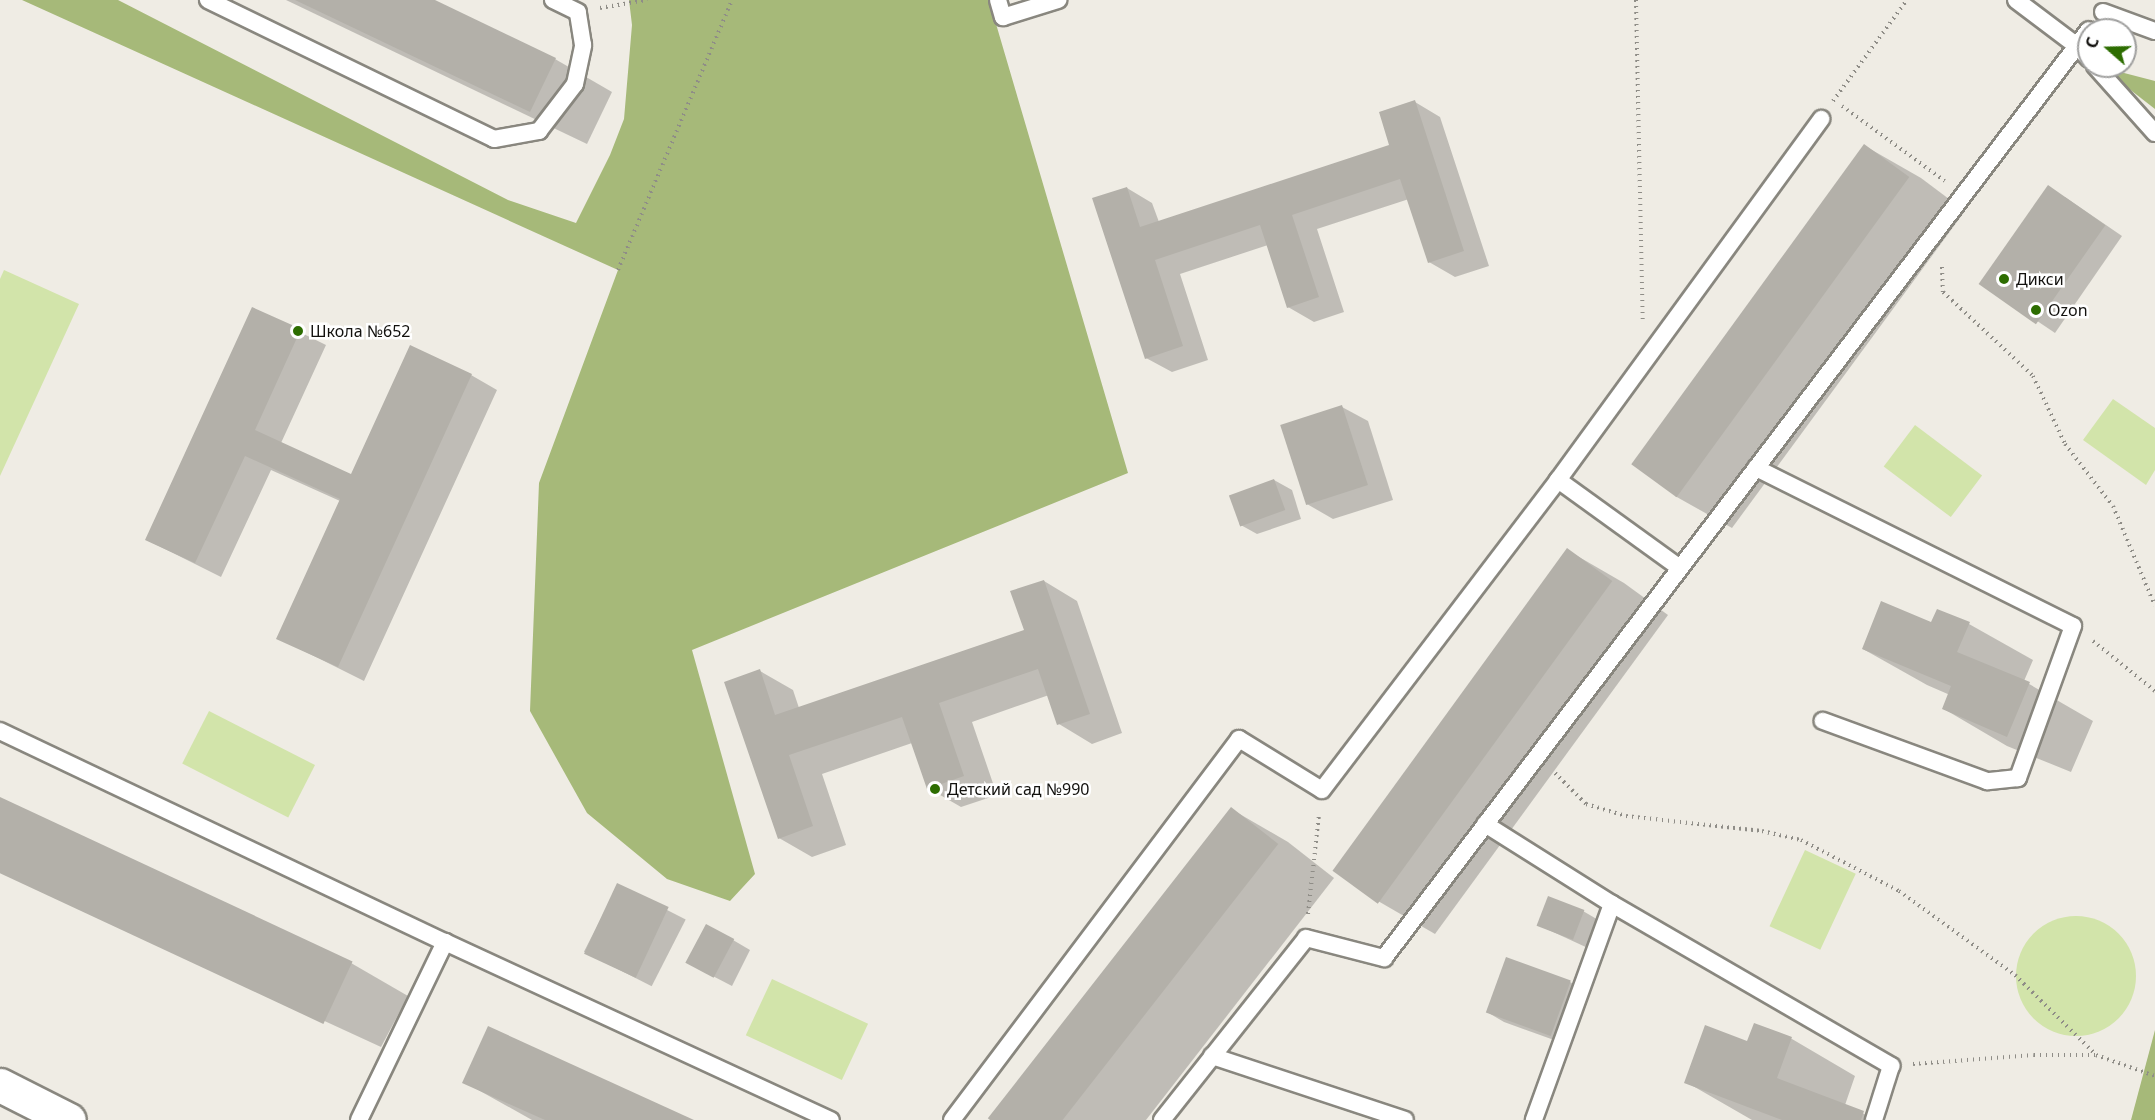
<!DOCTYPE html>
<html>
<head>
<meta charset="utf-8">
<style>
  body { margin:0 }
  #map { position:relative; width:2155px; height:1120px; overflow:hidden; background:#efece4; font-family:"Noto Sans",sans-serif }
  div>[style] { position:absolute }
  .green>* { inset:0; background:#d2e4aa; transform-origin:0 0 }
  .round { border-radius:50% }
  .forest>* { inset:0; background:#a6b979 }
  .shadow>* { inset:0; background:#0003; transform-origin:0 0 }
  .building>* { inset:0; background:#b3b0a9; transform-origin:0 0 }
  .path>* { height:4px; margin-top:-2px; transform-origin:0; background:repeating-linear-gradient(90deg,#8f8d87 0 1.5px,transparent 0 6px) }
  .roads { filter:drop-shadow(2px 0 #89877f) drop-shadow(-2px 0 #89877f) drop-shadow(0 2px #89877f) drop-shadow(0 -2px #89877f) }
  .service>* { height:16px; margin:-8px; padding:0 8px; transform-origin:8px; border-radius:8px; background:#fff }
  .minor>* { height:33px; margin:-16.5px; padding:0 16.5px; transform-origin:16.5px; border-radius:16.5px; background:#fff }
  .dots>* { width:16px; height:16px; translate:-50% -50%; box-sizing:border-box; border:3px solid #fff; border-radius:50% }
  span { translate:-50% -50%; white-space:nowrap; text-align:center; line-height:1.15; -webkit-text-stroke:5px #fff; paint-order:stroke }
  .poi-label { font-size:16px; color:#12110e }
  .left { translate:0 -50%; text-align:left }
  .north { position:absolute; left:2077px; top:18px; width:60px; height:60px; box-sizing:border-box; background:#fff; border:2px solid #a0a09f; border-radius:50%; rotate:290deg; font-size:16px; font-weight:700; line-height:24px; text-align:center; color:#12110e }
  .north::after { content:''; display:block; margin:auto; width:21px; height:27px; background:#2d6d01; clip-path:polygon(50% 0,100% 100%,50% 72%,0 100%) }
</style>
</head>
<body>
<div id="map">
  <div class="green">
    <div style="clip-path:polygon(4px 270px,79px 304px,0 476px,0 279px)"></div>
    <div style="clip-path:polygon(2113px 399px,2155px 428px,2155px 470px,2146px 485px,2083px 440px)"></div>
    <div style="left:1915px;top:425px;width:84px;height:52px;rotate:37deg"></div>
    <div style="left:209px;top:711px;width:119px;height:59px;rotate:27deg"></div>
    <div style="left:1805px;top:850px;width:56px;height:84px;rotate:25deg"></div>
    <div class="round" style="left:2016px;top:916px;width:120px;height:120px"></div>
    <div style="left:772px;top:979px;width:106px;height:62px;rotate:25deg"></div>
  </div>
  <div class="forest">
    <div style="clip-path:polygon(22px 0,118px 0,508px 200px,576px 223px,610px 155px,624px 119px,632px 25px,629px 0,989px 0,1128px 473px,692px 650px,755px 874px,730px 901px,667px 879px,587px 813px,530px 711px,539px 483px,618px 270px)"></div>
    <div style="clip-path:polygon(2101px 67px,2155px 81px,2155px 109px)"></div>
    <div style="clip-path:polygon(2155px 1030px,2155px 1120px,2131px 1120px)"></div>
  </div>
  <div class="shadow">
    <div style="clip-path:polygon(286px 0,431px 0,555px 59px,612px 92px,587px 144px)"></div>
    <div style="clip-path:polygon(1415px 102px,1440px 117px,1489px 266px,1455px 277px,1429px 262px,1409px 199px,1317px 229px,1344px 312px,1314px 322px,1288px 307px,1268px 245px,1180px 274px,1208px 360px,1172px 372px,1146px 358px,1127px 188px,1152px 203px,1159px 222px,1391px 146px)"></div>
    <div style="clip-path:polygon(1865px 146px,1921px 178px,1965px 211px,1732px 528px,1675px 496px)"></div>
    <div style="clip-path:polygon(2065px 197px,2122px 236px,2055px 333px,1982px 284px)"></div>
    <div style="clip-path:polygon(253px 309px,326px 345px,281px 443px,352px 476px,471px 375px,497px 390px,364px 681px,278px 638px,340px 501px,271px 470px,221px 577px,147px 540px)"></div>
    <div style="clip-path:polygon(1342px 407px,1368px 421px,1393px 500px,1333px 519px,1307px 504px)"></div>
    <div style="clip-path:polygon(1274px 480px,1292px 490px,1301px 519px,1257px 534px,1239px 524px)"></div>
    <div style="clip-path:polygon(1567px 550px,1624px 583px,1668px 615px,1435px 934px,1378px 901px)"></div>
    <div style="clip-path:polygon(1044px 581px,1077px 601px,1122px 733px,1092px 744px,1059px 724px,1049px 695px,972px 722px,997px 795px,961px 807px,928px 788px,912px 743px,822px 774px,846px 845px,812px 857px,779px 838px,760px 671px,793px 690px,799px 708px,1026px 630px)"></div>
    <div style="clip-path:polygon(1932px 624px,1969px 624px,2033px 660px,2024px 681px,2093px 721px,2071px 772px,2007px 746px,1944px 709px,1950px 695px,1927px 685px,1863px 649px)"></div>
    <div style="clip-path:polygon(0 798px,351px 963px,408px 996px,381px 1047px,27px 884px,0 868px)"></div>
    <div style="clip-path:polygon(1231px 809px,1288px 842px,1334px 878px,1146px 1120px,991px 1120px)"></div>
    <div style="left:618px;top:885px;width:76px;height:75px;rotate:27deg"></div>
    <div style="clip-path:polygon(1583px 911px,1600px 921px,1590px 949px,1538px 925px)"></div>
    <div style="clip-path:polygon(733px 940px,750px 950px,732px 986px,705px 972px)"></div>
    <div style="clip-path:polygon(1570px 982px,1587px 992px,1568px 1045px,1504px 1022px,1487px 1012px)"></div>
    <div style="clip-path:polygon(1755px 1025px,1792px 1039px,1855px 1076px,1845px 1105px,1877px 1120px,1752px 1120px,1686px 1082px,1748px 1043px)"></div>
    <div style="clip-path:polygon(464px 1082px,690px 1120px,532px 1120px)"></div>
  </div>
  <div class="building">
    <div style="clip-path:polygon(295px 0,435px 0,556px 58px,530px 112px)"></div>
    <div style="clip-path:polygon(1415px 100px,1464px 251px,1428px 263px,1400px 179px,1292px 215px,1319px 297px,1287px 308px,1260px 225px,1155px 260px,1183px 346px,1145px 359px,1092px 198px,1127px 187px,1140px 227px,1389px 145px,1379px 112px)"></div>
    <div style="left:1864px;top:144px;width:56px;height:396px;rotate:36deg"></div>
    <div style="left:2048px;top:185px;width:70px;height:121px;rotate:35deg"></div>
    <div style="clip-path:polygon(252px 307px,301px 329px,255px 430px,351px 474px,410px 345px,472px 374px,338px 667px,276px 639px,340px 499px,245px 456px,195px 563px,145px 540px)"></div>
    <div style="left:1342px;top:405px;width:84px;height:65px;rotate:72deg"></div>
    <div style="left:1274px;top:479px;width:33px;height:48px;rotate:70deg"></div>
    <div style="left:1567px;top:548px;width:56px;height:399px;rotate:36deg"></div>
    <div style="clip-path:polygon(1044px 580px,1090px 714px,1057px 725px,1038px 669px,939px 703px,964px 776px,927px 789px,902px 717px,789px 755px,813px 826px,778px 839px,724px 682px,760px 669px,775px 715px,1024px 630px,1010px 591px)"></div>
    <div style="clip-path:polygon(1881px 601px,1931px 622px,1937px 609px,1970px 622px,1957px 652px,2030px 682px,2007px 737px,1942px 709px,1951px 686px,1862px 649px)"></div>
    <div style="left:0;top:797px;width:389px;height:69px;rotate:25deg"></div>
    <div style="left:1231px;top:807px;width:60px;height:395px;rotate:38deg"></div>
    <div style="left:617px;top:883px;width:57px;height:78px;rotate:25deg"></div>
    <div style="left:1548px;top:896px;width:39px;height:32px;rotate:21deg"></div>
    <div style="left:706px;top:924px;width:32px;height:44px;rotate:28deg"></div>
    <div style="left:1506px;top:957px;width:69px;height:59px;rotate:20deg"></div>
    <div style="clip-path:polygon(1754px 1023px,1792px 1037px,1777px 1078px,1864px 1111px,1861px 1120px,1782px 1120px,1684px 1083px,1705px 1025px,1747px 1041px)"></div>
    <div style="clip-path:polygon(488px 1026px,694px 1120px,545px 1120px,462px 1083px)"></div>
  </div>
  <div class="path">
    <div style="left:1636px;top:0;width:321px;rotate:88.8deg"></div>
    <div style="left:600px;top:8px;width:48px;rotate:-9.7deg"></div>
    <div style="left:1833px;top:101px;width:125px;rotate:-53.8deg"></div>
    <div style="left:1842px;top:106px;width:127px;rotate:36.1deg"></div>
    <div style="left:1942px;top:267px;width:25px;rotate:88deg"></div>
    <div style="left:1943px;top:292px;width:123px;rotate:43deg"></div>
    <div style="left:2033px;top:376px;width:75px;rotate:64.8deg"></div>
    <div style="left:2065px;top:444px;width:78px;rotate:52.3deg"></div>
    <div style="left:2113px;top:506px;width:108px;rotate:67.2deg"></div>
    <div style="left:618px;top:270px;width:293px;rotate:-67.1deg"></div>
    <div style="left:2093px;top:641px;width:80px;rotate:38.9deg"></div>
    <div style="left:1555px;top:773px;width:44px;rotate:45deg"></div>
    <div style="left:1586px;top:804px;width:42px;rotate:16.7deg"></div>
    <div style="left:1626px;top:816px;width:137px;rotate:6.3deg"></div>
    <div style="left:1762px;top:831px;width:40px;rotate:13deg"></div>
    <div style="left:1801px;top:840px;width:110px;rotate:27.5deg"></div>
    <div style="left:1899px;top:891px;width:143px;rotate:35.9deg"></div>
    <div style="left:2015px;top:975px;width:114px;rotate:44.6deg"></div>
    <div style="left:1308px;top:914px;width:101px;rotate:-83.7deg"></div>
    <div style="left:1913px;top:1064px;width:121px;rotate:-4.3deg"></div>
    <div style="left:2034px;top:1055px;width:62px"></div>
    <div style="left:2096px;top:1055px;width:63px;rotate:19.6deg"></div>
  </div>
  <div class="roads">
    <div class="service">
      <div style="left:208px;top:0;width:318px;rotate:25.9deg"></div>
      <div style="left:494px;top:139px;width:46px;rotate:-10.1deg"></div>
      <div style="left:539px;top:131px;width:59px;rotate:-52.5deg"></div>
      <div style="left:575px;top:84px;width:40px;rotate:-78deg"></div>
      <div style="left:583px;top:45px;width:33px;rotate:-99deg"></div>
      <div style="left:578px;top:12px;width:28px;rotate:-154deg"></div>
      <div style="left:998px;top:0;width:18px;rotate:74deg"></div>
      <div style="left:1003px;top:17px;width:58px;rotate:-17.2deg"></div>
      <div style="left:2016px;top:0;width:76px;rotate:37deg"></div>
      <div style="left:2077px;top:46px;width:18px;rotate:47deg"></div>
      <div style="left:2103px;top:12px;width:55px;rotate:20.1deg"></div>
      <div style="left:2095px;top:66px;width:90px;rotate:48.2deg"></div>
      <div style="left:1756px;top:468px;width:354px;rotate:26.5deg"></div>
      <div style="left:2073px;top:626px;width:162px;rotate:109.9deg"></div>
      <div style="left:2018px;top:778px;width:31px;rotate:174deg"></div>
      <div style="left:1987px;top:781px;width:175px;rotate:-159.9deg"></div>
      <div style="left:1558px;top:480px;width:150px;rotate:35.8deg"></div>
      <div style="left:0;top:731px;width:492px;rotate:25.4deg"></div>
      <div style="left:445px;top:942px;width:425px;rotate:24.8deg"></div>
      <div style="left:1485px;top:824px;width:150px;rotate:32.2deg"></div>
      <div style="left:1612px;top:904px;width:230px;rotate:109.9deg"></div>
      <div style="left:1612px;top:904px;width:323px;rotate:30.1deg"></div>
      <div style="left:1891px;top:1066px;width:57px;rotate:107.5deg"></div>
      <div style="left:1212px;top:1056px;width:203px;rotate:18.3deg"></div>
      <div style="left:359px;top:1120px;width:198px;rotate:-64.2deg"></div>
      <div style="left:952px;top:1120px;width:477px;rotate:-53deg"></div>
      <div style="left:1239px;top:739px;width:97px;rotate:31.6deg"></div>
      <div style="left:1322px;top:790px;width:390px;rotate:-52.7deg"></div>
      <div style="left:1558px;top:480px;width:447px;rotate:-53.9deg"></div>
      <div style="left:1162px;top:1120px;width:232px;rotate:-51.6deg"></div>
      <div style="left:1306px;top:938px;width:81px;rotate:14.4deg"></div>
      <div style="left:1384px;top:958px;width:1165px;rotate:-52.78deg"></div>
    </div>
    <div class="minor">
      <div style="left:0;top:1085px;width:77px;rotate:26.9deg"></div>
    </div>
  </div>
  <div class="dots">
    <div style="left:2004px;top:279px;background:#2d6d01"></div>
    <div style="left:2036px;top:310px;background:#2d6d01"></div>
    <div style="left:298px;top:331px;background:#2d6d01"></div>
    <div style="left:935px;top:789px;background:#2d6d01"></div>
  </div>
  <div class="poi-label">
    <span class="left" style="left:2016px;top:279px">Дикси</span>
    <span class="left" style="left:2048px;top:310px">Ozon</span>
    <span class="left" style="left:310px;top:331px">Школа №652</span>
    <span class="left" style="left:947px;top:789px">Детский сад №990</span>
  </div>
  <div class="north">С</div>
</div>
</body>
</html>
